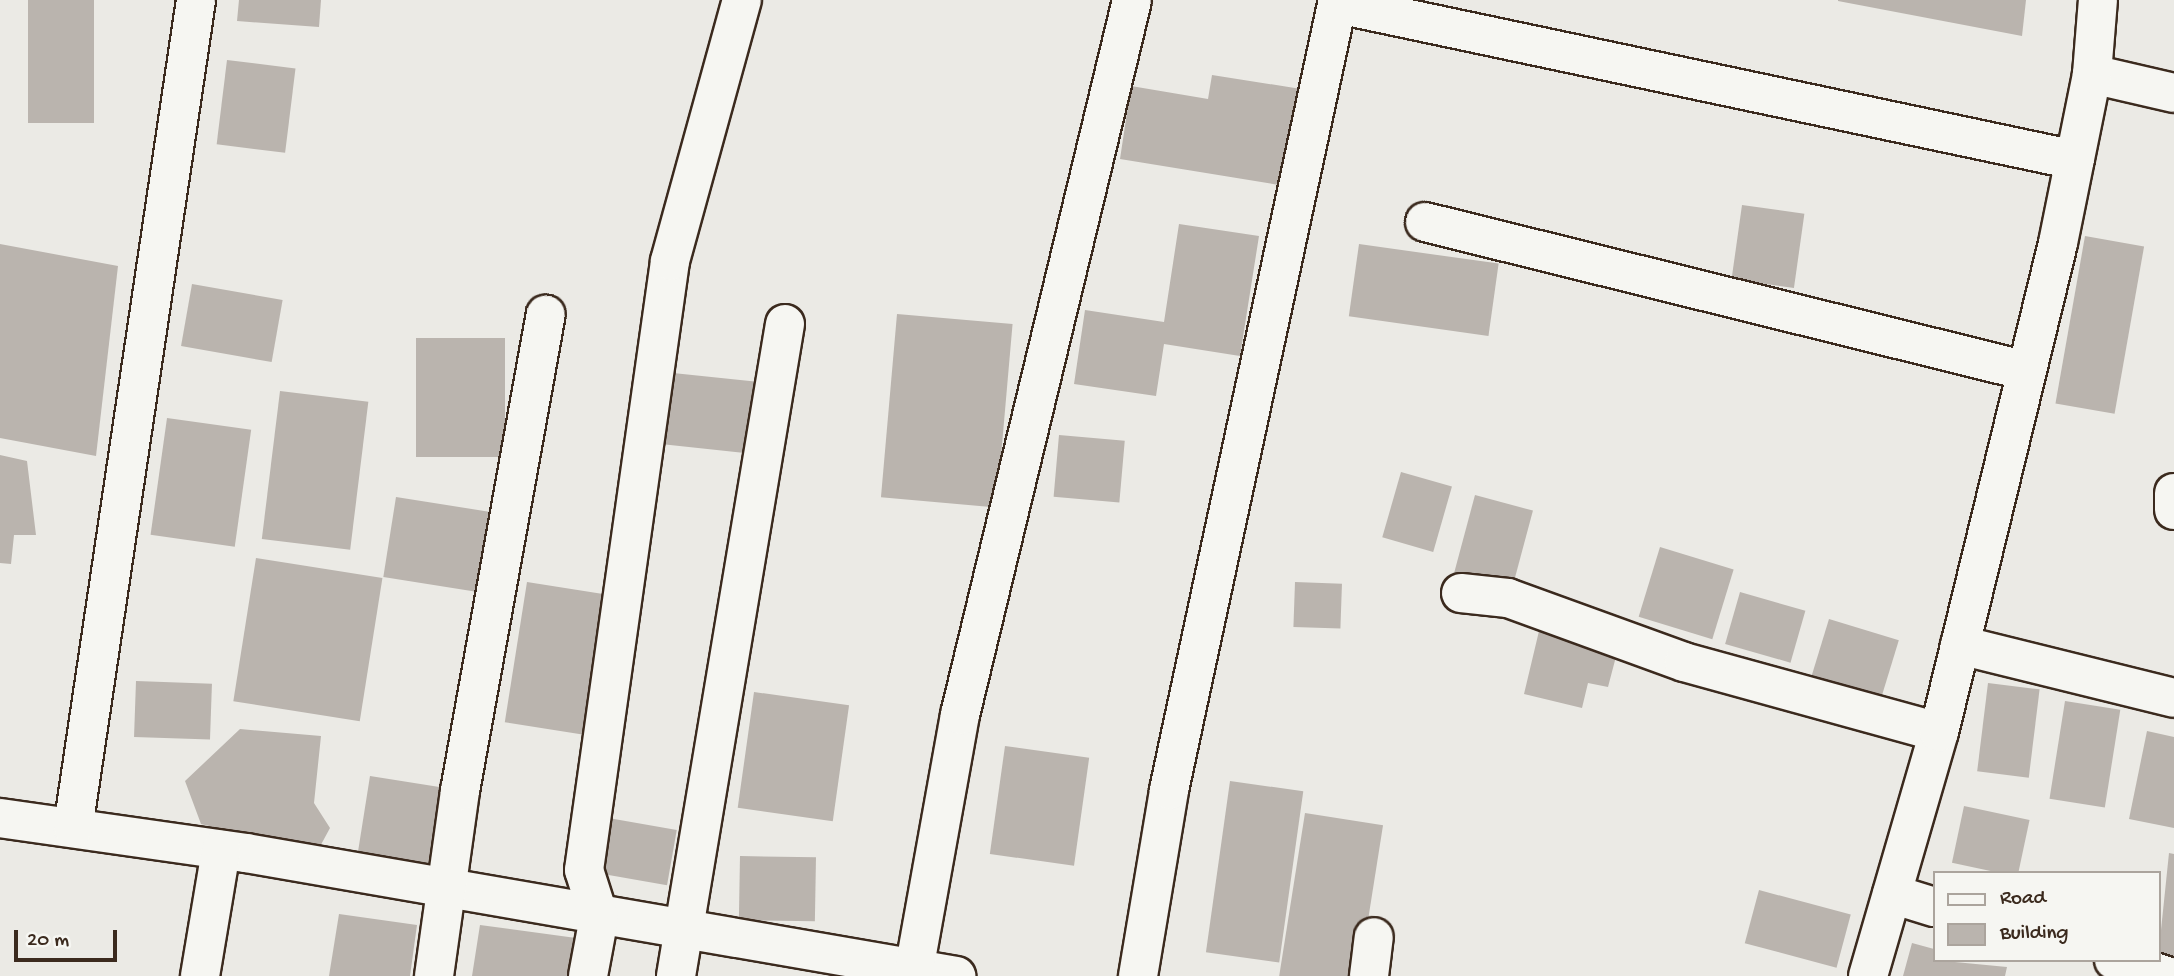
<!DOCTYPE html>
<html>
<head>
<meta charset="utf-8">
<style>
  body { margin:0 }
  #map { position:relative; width:2174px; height:976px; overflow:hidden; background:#ebeae5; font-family:"Gochi Hand",sans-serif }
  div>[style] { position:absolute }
  .building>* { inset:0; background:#bab4ae; transform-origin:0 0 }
  .roads { filter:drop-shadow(2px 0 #3b2a1e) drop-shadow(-2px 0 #3b2a1e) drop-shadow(0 2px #3b2a1e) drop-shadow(0 -2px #3b2a1e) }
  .minor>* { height:38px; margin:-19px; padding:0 19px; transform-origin:19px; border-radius:19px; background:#f6f6f2 }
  span { translate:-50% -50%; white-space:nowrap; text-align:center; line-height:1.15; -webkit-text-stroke:6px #f6f6f2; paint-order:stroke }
  .legend { position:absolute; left:1933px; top:871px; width:228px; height:91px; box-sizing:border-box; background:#f6f6f2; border:2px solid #aba49d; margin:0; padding:9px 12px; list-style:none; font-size:21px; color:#3b2a1e }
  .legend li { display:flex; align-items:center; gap:14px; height:35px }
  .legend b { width:35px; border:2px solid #aba49d }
  .scale { position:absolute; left:14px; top:930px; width:103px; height:32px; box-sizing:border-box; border:4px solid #3b2a1e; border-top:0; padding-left:9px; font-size:21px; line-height:24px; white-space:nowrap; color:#3b2a1e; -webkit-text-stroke:5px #f6f6f2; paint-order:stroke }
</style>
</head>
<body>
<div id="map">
  <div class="building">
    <div style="left:28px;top:0;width:66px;height:123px"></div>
    <div style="clip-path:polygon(239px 0,321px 0,319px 27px,237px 21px)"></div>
    <div style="clip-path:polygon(1838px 0,2026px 0,2022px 36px,1838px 1px)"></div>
    <div style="left:227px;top:60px;width:69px;height:85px;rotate:7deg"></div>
    <div style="clip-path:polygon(1212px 75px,1301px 89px,1285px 186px,1120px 159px,1131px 86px,1208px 99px)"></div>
    <div style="left:1742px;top:205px;width:63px;height:75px;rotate:8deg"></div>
    <div style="clip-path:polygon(1179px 224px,1259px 236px,1240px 356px,1164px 344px,1156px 396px,1074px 384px,1085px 310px,1164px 322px)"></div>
    <div style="left:2085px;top:236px;width:60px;height:170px;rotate:10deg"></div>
    <div style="clip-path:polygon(0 244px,118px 266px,96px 456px,0 438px)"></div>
    <div style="left:1359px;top:244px;width:141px;height:73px;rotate:8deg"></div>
    <div style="left:192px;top:284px;width:92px;height:63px;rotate:10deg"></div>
    <div style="left:897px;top:314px;width:116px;height:184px;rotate:5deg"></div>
    <div style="left:416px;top:338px;width:89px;height:119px"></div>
    <div style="left:673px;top:373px;width:82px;height:72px;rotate:6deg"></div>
    <div style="left:280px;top:391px;width:89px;height:149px;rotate:7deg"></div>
    <div style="left:167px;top:418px;width:85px;height:118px;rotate:8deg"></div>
    <div style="left:1059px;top:435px;width:66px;height:62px;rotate:5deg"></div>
    <div style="clip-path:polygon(0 455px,27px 461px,36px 535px,14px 535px,11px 564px,0 563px)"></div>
    <div style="left:1401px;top:472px;width:53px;height:68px;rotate:16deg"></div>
    <div style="left:1475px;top:495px;width:60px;height:90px;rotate:15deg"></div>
    <div style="left:396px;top:497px;width:94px;height:81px;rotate:9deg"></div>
    <div style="left:1660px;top:547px;width:77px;height:73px;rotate:17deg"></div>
    <div style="left:256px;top:558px;width:128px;height:145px;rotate:9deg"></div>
    <div style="left:527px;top:582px;width:93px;height:142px;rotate:9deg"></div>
    <div style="left:1295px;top:582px;width:47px;height:45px;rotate:2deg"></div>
    <div style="left:1740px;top:592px;width:68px;height:54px;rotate:16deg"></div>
    <div style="left:1829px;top:619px;width:73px;height:63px;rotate:17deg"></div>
    <div style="clip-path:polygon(1539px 631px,1618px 649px,1608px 687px,1588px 683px,1582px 708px,1524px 694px)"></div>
    <div style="left:136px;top:681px;width:76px;height:56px;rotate:2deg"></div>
    <div style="left:1988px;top:683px;width:52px;height:89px;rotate:7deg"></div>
    <div style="left:754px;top:692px;width:96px;height:117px;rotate:8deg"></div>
    <div style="left:2065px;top:701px;width:56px;height:99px;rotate:9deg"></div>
    <div style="clip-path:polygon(240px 729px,321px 736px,314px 803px,330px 828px,317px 852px,201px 824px,185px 781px)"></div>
    <div style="clip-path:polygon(2147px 731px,2174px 737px,2174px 828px,2129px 819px)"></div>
    <div style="left:1005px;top:746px;width:85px;height:109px;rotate:8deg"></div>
    <div style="left:370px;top:776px;width:91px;height:79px;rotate:9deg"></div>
    <div style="left:1230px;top:781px;width:74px;height:173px;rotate:8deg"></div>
    <div style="left:1964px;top:806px;width:67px;height:58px;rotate:12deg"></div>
    <div style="left:1305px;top:813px;width:79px;height:165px;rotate:9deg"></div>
    <div style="left:597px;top:816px;width:81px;height:56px;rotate:10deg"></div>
    <div style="clip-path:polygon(2169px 853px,2174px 854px,2174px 962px,2158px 959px)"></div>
    <div style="left:740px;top:856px;width:76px;height:64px;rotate:1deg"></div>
    <div style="left:1759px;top:890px;width:95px;height:55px;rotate:15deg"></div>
    <div style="clip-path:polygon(339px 914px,417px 925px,410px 976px,329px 976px)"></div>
    <div style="clip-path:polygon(480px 925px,576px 938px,569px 976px,472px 976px)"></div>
    <div style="clip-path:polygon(1912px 943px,1934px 949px,1934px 960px,2007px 967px,2005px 976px,1903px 976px)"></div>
  </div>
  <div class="roads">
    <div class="minor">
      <div style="left:1338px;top:4px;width:753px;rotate:11.95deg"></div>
      <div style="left:2092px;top:74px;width:84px;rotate:13deg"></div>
      <div style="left:1425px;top:222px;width:620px;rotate:13.9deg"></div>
      <div style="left:2174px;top:493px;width:17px;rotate:90deg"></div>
      <div style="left:1461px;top:593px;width:47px;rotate:6.1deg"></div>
      <div style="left:1508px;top:598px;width:187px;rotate:20deg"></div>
      <div style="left:1684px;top:662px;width:264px;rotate:15.4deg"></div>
      <div style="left:1960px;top:645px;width:220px;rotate:13.9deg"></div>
      <div style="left:0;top:818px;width:248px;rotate:8.1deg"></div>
      <div style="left:246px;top:853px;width:721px;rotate:9.83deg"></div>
      <div style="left:73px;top:828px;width:837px;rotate:-81.55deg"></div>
      <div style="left:1892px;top:894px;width:44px;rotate:17.2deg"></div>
      <div style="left:2114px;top:960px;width:55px;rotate:16.8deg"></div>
      <div style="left:200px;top:976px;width:128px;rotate:-80.5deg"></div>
      <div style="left:434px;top:976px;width:187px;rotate:-82deg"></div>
      <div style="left:460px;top:791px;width:484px;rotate:-79.8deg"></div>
      <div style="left:588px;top:976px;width:60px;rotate:-79.4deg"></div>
      <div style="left:599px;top:917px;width:49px;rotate:-107.7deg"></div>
      <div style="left:584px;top:870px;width:615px;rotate:-81.96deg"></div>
      <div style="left:670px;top:261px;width:271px;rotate:-74.6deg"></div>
      <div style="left:676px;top:976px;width:661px;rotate:-80.51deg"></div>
      <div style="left:913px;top:976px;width:265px;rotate:-79.8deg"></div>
      <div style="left:960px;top:715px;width:735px;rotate:-76.47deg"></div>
      <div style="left:1138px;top:976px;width:189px;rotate:-80.5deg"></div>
      <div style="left:1169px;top:790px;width:808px;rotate:-77.93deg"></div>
      <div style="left:1369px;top:976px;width:39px;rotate:-83deg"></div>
      <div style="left:1868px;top:976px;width:254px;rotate:-73.8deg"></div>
      <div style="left:1939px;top:732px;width:503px;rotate:-76.32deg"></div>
      <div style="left:2058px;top:243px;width:172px;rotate:-78.6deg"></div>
      <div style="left:2092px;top:74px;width:74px;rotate:-85.4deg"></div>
    </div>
  </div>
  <ul class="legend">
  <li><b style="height:9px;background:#f6f6f2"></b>Road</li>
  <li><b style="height:19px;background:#bab4ae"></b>Building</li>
  </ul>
  <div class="scale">20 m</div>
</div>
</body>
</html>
